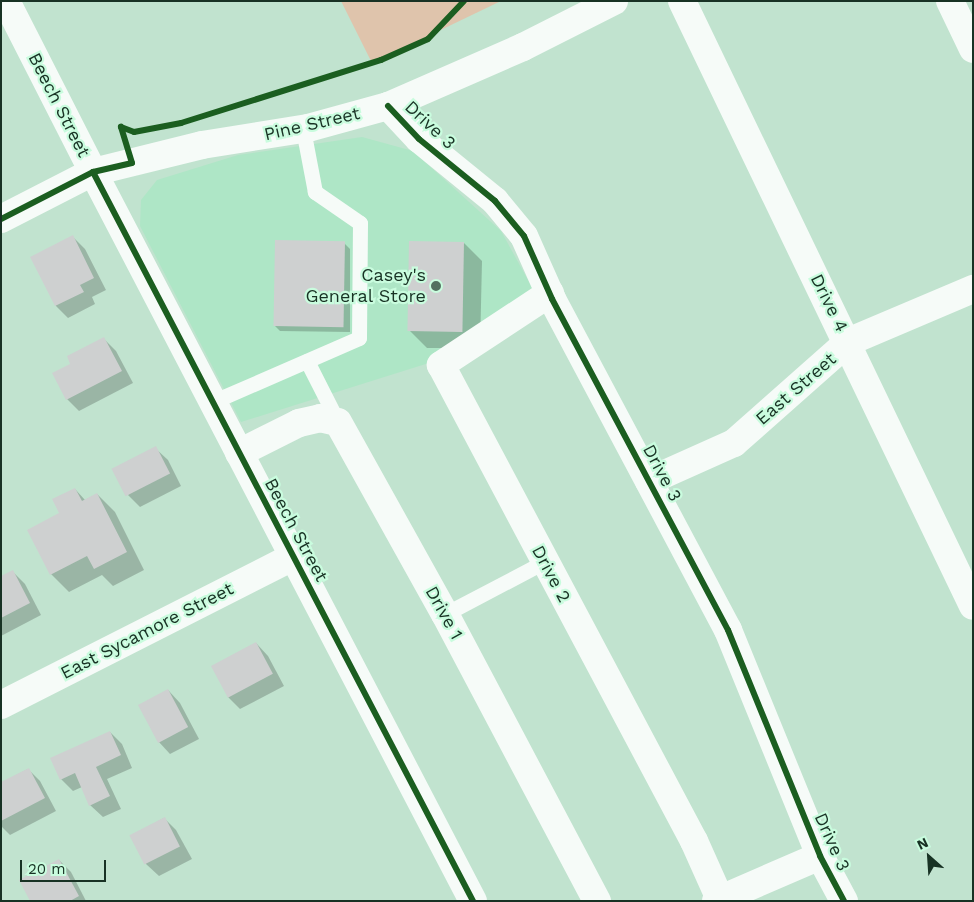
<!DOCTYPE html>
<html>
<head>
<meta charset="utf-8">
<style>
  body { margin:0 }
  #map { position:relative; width:974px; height:902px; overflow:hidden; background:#c1e3cf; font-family:"Work Sans",sans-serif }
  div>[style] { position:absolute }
  .built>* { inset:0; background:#aee6c6 }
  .green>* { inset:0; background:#dfc4ac }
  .shadow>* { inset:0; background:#0003 }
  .building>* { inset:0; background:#ced0d0; transform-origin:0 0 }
  .service>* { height:15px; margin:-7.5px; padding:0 7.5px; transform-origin:7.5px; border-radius:7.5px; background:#f6fbf8 }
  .minor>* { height:28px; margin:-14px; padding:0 14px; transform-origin:14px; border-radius:14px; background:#f6fbf8 }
  .tertiary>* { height:28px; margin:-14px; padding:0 14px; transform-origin:14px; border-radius:14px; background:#f6fbf8 }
  .secondary>* { height:28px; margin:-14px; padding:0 14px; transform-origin:14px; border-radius:14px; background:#f6fbf8 }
  .cycleway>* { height:6px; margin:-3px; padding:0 3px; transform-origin:3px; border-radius:3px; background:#1b5e20 }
  .dots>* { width:14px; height:14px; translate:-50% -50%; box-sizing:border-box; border:2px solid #c9fcde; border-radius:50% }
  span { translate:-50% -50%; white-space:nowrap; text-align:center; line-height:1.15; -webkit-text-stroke:4.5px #c9fcde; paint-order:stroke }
  .street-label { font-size:18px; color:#183224 }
  .poi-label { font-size:18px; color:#183224 }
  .right { translate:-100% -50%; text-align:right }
  .frame { position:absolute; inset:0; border:2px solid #183224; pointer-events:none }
  .north { position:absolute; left:904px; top:832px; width:50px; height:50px; -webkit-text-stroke:4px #c9fcde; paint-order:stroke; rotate:334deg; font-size:14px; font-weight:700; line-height:20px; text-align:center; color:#183224 }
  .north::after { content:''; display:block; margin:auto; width:18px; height:22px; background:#183224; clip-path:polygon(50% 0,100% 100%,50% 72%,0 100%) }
  .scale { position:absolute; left:20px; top:860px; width:86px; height:22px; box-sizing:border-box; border:2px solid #183224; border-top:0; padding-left:6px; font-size:15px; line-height:18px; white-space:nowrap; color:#183224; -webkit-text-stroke:4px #c9fcde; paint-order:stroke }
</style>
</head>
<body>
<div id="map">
  <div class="built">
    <div style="clip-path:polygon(362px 137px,413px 151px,501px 231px,534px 291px,432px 362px,241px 422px,140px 226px,141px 200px,157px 180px,238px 155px)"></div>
  </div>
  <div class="green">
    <div style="clip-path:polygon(341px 1px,501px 1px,372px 63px)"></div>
  </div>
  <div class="shadow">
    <div style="clip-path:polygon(73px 237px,85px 249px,106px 290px,92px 297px,95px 304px,68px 318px,56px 306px,32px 257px)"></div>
    <div style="clip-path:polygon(344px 243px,350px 249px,350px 332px,280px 331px,274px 325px)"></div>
    <div style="clip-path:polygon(464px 243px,482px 261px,480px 348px,427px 348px,409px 330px)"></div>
    <div style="clip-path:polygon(104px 339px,116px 351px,133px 383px,79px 411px,67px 399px,72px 364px)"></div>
    <div style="clip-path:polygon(155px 448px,168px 460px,181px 486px,140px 507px,128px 495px)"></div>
    <div style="clip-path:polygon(75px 489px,85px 500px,97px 494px,115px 512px,144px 570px,113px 586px,102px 575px,69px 592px,51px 574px,61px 514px)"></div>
    <div style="clip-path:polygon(13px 572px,25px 584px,41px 615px,1px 636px,1px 578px)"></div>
    <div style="clip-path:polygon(256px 643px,268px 656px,284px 686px,240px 709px,228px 697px)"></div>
    <div style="clip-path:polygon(168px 690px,180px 703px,199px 739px,170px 754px,158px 741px)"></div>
    <div style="clip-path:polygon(110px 732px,122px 744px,132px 768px,107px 779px,121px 809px,103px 817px,90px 805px,82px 787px,73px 791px,61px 779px)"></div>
    <div style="clip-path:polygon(28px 769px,40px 781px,56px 811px,10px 835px,1px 826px,1px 783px)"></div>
    <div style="clip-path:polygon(164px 818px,176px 830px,192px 859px,159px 876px,146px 864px,131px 836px)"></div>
    <div style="clip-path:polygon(59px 860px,71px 872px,86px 901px,31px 901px)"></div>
  </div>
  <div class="building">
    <div style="clip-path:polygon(73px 235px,94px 278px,80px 285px,84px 292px,55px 306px,30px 257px)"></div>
    <div style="left:275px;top:240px;width:70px;height:86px;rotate:1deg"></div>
    <div style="left:409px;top:241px;width:55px;height:90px;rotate:1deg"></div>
    <div style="clip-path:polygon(104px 337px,122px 371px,66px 400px,52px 373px,70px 364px,67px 356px)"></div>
    <div style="left:156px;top:446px;width:31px;height:50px;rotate:63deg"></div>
    <div style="clip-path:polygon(75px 488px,82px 501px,97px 493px,127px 552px,94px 569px,87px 556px,50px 575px,27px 530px,59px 513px,52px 499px)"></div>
    <div style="clip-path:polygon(13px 570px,30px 603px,1px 618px,1px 576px)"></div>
    <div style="left:256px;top:642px;width:36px;height:51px;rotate:62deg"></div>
    <div style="left:168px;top:689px;width:43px;height:34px;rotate:62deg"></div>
    <div style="clip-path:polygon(110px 731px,121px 755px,96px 767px,110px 796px,89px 806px,75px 773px,60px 780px,50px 758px)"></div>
    <div style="clip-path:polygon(29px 768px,45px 798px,1px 821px,1px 782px)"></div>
    <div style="left:165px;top:817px;width:33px;height:40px;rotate:63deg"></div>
    <div style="clip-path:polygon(59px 859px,79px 896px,70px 901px,30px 901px,19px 880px)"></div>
  </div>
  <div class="service">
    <div style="left:307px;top:361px;width:68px;rotate:63.1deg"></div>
    <div style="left:212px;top:402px;width:160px;rotate:-23.5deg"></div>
    <div style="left:359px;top:338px;width:115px;rotate:-89.5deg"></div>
    <div style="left:360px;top:223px;width:55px;rotate:-145.4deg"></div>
    <div style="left:315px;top:192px;width:64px;rotate:-100.8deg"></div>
    <div style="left:445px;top:614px;width:112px;rotate:-27.7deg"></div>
  </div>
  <div class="minor">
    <div style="left:682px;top:1px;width:671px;rotate:64.31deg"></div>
    <div style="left:950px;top:1px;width:53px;rotate:64.4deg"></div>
    <div style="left:388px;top:106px;width:45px;rotate:46.8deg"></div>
    <div style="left:419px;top:139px;width:98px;rotate:39.2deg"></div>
    <div style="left:495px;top:201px;width:45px;rotate:50.4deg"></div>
    <div style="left:524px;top:236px;width:69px;rotate:66deg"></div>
    <div style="left:552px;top:299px;width:375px;rotate:62deg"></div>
    <div style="left:728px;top:630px;width:244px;rotate:67.8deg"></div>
    <div style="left:820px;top:856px;width:51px;rotate:61.9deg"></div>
    <div style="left:550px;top:293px;width:131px;rotate:146.6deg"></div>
    <div style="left:441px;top:365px;width:539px;rotate:62.01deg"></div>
    <div style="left:694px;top:841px;width:64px;rotate:65.9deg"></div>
    <div style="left:239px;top:453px;width:67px;rotate:-26.6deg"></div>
    <div style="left:299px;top:423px;width:22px;rotate:-13deg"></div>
    <div style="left:320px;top:418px;width:18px;rotate:13deg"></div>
    <div style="left:338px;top:422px;width:220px;rotate:60.9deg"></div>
    <div style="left:445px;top:614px;width:325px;rotate:62.1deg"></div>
    <div style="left:649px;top:481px;width:93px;rotate:-24.1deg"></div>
    <div style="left:734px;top:443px;width:152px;rotate:-41.5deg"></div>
    <div style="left:848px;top:342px;width:136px;rotate:-23deg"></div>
    <div style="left:1px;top:705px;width:327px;rotate:-26.9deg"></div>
    <div style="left:716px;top:901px;width:113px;rotate:-23.4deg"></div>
  </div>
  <div class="tertiary">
    <div style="left:93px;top:172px;width:822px;rotate:62.47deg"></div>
    <div style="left:1px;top:219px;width:103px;rotate:-27.1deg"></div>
    <div style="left:93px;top:172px;width:112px;rotate:-13.9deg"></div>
    <div style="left:202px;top:145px;width:107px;rotate:-9.1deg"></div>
    <div style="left:308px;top:128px;width:83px;rotate:-15.4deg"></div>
    <div style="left:388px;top:106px;width:147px;rotate:-23.6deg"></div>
    <div style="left:523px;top:47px;width:102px;rotate:-26.8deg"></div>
  </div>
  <div class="secondary">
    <div style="left:6px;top:1px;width:192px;rotate:63deg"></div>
  </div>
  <div class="cycleway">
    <div style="left:388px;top:106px;width:45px;rotate:46.8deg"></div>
    <div style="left:419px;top:139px;width:98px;rotate:39.2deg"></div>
    <div style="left:495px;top:201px;width:45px;rotate:50.4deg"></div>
    <div style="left:524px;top:236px;width:69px;rotate:66deg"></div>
    <div style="left:552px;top:299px;width:375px;rotate:62deg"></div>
    <div style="left:728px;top:630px;width:244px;rotate:67.8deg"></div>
    <div style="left:820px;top:856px;width:51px;rotate:61.9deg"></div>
    <div style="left:121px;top:127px;width:14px;rotate:21deg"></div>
    <div style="left:134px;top:132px;width:48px;rotate:-10.8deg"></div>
    <div style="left:181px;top:123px;width:210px;rotate:-17.5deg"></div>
    <div style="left:381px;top:60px;width:51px;rotate:-24.1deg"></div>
    <div style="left:428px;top:39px;width:52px;rotate:-46.5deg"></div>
    <div style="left:93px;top:172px;width:822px;rotate:62.47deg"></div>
    <div style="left:1px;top:219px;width:103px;rotate:-27.1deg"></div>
    <div style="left:93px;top:172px;width:40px;rotate:-13deg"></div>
    <div style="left:132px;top:163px;width:38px;rotate:-107deg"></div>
  </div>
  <div class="dots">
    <div style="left:436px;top:286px;background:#537060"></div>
  </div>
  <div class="street-label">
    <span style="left:59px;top:105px;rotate:63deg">Beech Street</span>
    <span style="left:312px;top:124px;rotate:-13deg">Pine Street</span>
    <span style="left:430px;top:125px;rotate:43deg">Drive 3</span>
    <span style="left:829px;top:303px;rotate:64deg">Drive 4</span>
    <span style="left:796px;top:389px;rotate:-41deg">East Street</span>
    <span style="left:662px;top:473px;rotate:62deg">Drive 3</span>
    <span style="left:296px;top:530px;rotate:62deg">Beech Street</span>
    <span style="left:551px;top:574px;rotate:62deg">Drive 2</span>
    <span style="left:444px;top:613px;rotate:61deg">Drive 1</span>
    <span style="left:147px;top:631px;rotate:-27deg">East Sycamore Street</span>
    <span style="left:832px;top:842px;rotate:66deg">Drive 3</span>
  </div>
  <div class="poi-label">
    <span class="right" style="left:426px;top:286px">Casey's<br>General Store</span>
  </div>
  <div class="frame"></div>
  <div class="north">N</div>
  <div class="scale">20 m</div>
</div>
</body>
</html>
